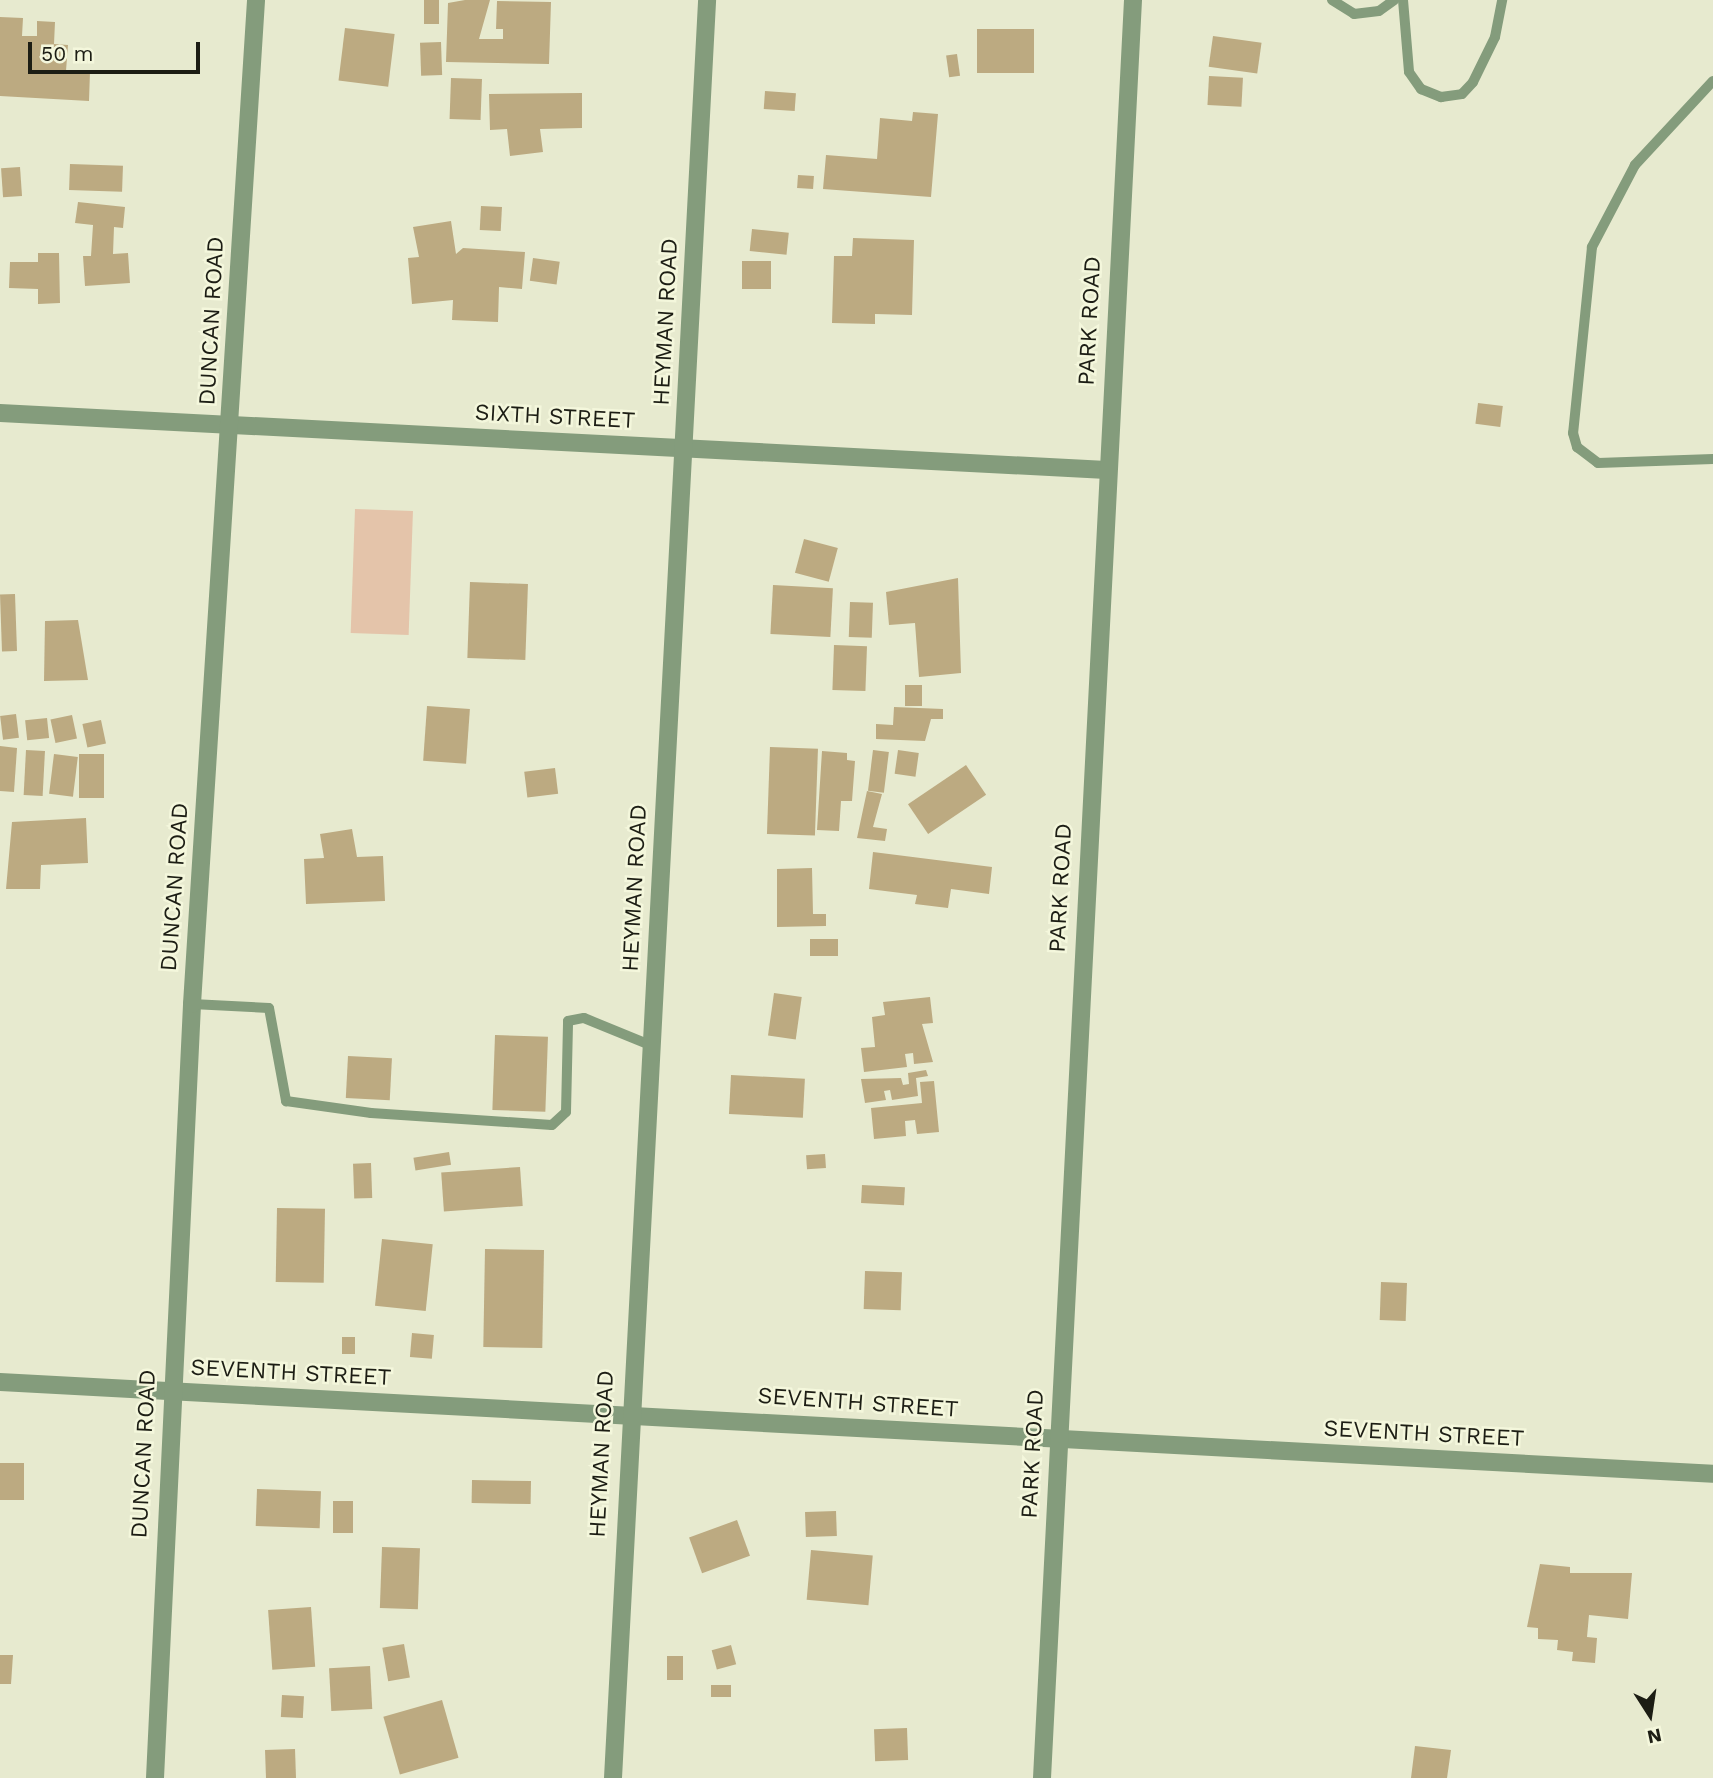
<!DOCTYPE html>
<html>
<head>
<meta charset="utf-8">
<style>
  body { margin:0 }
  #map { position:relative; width:1713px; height:1778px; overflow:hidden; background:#e7eacf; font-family:"Work Sans",sans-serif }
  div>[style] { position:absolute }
  .green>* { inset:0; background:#e4c4aa; transform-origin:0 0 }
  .building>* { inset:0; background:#bcaa81; transform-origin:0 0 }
  .service>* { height:10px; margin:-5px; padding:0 5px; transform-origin:5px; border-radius:5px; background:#849c7c }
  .minor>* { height:18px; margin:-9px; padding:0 9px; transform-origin:9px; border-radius:9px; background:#849c7c }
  span { translate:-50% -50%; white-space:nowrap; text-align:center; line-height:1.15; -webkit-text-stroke:5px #f4f7dc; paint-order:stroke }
  .street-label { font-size:23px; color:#1c1d14 }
  .north { position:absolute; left:1615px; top:1680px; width:70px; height:70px; -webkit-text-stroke:5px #f4f7dc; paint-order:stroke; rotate:168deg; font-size:19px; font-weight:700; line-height:28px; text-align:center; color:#1c1d14 }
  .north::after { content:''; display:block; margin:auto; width:24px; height:32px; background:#1c1d14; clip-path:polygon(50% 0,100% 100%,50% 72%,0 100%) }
  .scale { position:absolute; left:28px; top:42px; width:172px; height:32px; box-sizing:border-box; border:4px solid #1c1d14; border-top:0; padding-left:9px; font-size:21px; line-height:24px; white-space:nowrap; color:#1c1d14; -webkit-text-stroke:5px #f4f7dc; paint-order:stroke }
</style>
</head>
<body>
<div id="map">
  <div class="green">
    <div style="left:355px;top:509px;width:58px;height:124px;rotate:2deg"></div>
  </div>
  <div class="building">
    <div style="left:424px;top:0;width:15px;height:24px"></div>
    <div style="clip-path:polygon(465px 0,490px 0,479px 39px,503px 39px,503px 29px,496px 29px,497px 1px,551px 2px,549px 64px,446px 62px,448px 3px)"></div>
    <div style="clip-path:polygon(0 17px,23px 18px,22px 36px,37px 36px,37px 21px,55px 22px,54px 44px,68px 45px,66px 71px,90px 72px,89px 101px,0 96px)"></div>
    <div style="left:345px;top:28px;width:50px;height:53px;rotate:7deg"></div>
    <div style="left:977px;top:29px;width:57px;height:44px"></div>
    <div style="left:1213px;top:36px;width:49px;height:31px;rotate:8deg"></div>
    <div style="left:441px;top:42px;width:33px;height:21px;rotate:88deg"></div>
    <div style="left:957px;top:54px;width:22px;height:11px;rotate:82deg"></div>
    <div style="left:1209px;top:76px;width:34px;height:29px;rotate:3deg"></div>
    <div style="left:451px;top:78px;width:31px;height:41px;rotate:2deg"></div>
    <div style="left:765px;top:91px;width:31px;height:18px;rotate:4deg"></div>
    <div style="clip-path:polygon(582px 93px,582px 128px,540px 129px,543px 152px,510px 156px,507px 129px,490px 130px,489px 94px)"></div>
    <div style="clip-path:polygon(913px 112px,938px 114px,931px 197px,823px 189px,826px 155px,877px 159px,880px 118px,912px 121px)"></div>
    <div style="left:70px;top:164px;width:53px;height:26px;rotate:2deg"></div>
    <div style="left:20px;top:167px;width:29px;height:19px;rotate:86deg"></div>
    <div style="left:798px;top:175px;width:16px;height:13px;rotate:4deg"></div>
    <div style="clip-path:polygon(78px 202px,125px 207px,123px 228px,114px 227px,113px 254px,128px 253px,130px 283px,85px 286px,83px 256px,91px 256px,93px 225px,75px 223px)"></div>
    <div style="left:481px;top:206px;width:21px;height:24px;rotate:3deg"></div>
    <div style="clip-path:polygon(451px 221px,456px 254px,463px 248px,525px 252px,522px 289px,499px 287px,498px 322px,452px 320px,453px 300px,412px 304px,408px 258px,419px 257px,413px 227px)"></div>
    <div style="left:752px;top:229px;width:37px;height:22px;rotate:6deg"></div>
    <div style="clip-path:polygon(853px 238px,914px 240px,912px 315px,875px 314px,875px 324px,832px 323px,834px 256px,852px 256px)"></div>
    <div style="clip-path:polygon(38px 253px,59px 253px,60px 303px,38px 304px,38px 289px,9px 288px,10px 262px,38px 262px)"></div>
    <div style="left:533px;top:258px;width:27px;height:23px;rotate:8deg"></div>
    <div style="left:771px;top:261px;width:28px;height:29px;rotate:90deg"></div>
    <div style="left:1478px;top:403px;width:25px;height:21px;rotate:7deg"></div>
    <div style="left:804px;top:539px;width:35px;height:35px;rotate:15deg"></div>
    <div style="clip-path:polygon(958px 578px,961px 673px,919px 677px,915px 623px,889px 625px,886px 592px)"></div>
    <div style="left:470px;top:582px;width:58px;height:76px;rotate:2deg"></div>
    <div style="left:773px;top:585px;width:60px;height:49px;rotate:3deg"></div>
    <div style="left:15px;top:594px;width:57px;height:15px;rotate:88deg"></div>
    <div style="left:850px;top:602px;width:23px;height:35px;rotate:2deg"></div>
    <div style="clip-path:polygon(78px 620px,88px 680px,44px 681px,45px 621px)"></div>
    <div style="left:834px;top:645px;width:33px;height:45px;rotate:2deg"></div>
    <div style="left:905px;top:685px;width:17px;height:21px"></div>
    <div style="left:427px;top:706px;width:43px;height:55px;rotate:4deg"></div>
    <div style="clip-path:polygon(894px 707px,943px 709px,943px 719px,931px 719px,925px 741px,876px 739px,876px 724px,893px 725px)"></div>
    <div style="left:16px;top:714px;width:24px;height:16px;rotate:83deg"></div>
    <div style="left:72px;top:715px;width:24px;height:22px;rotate:78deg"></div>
    <div style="left:47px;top:718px;width:20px;height:22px;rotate:84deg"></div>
    <div style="left:101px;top:720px;width:24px;height:19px;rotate:78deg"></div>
    <div style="clip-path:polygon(0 746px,17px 748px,14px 792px,0 791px)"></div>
    <div style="left:770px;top:747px;width:48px;height:87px;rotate:2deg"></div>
    <div style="left:26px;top:750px;width:19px;height:45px;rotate:3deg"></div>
    <div style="left:873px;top:750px;width:16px;height:41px;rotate:7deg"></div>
    <div style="left:898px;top:750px;width:21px;height:24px;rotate:8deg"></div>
    <div style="clip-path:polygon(822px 751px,847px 753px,847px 760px,855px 761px,852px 801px,841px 801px,839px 831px,817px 830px)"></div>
    <div style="left:54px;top:754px;width:24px;height:40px;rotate:7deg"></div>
    <div style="left:79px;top:754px;width:25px;height:44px"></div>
    <div style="left:966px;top:765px;width:36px;height:70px;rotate:56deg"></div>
    <div style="left:555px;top:768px;width:26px;height:31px;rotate:83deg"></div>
    <div style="clip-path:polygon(867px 791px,882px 794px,873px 827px,887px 829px,885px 841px,857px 838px)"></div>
    <div style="clip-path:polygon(86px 818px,88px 863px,41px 865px,40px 889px,6px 889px,12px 822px)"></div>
    <div style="clip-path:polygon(352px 829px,357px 857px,383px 856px,385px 901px,306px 904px,304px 859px,324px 858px,320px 834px)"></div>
    <div style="clip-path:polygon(873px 852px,992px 867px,989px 894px,951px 889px,948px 908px,915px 904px,917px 895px,869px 889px)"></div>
    <div style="clip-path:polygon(812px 868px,813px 914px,826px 914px,826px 926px,777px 927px,777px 869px)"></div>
    <div style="left:838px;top:939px;width:17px;height:28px;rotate:90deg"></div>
    <div style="left:774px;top:993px;width:28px;height:43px;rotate:8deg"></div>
    <div style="clip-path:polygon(930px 997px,933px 1023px,922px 1024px,933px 1062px,914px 1064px,913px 1053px,905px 1054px,907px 1067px,864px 1072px,861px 1048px,875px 1047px,872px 1017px,885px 1015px,883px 1002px)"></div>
    <div style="left:495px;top:1035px;width:53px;height:75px;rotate:2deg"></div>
    <div style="left:348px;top:1056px;width:44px;height:42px;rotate:3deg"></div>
    <div style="clip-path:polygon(926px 1070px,928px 1076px,916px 1078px,918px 1096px,892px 1100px,890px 1090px,884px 1091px,886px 1100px,865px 1103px,861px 1079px,901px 1078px,903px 1085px,909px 1084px,908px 1073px)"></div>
    <div style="left:731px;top:1075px;width:74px;height:39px;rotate:3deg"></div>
    <div style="clip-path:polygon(934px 1081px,939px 1132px,917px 1134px,915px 1120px,905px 1121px,906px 1136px,874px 1139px,871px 1108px,922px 1103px,920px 1082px)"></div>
    <div style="left:449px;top:1152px;width:13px;height:36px;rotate:81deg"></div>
    <div style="left:825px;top:1154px;width:14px;height:19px;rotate:86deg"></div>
    <div style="left:371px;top:1163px;width:35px;height:18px;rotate:88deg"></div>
    <div style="left:520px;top:1167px;width:39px;height:79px;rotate:86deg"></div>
    <div style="left:862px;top:1185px;width:43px;height:18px;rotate:3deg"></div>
    <div style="left:277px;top:1208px;width:48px;height:74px;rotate:1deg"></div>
    <div style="left:382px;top:1239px;width:51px;height:67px;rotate:6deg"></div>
    <div style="left:485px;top:1249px;width:59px;height:98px;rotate:1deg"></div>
    <div style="left:865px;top:1271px;width:37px;height:38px;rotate:2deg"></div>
    <div style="left:1381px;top:1282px;width:26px;height:38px;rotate:2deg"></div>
    <div style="left:412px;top:1333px;width:22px;height:24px;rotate:5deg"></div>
    <div style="left:355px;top:1337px;width:17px;height:13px;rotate:90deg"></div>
    <div style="left:0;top:1463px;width:24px;height:37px"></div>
    <div style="left:472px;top:1480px;width:59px;height:23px;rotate:1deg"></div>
    <div style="left:257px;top:1489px;width:64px;height:37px;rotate:2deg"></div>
    <div style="left:333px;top:1501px;width:20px;height:32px"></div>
    <div style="left:836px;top:1511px;width:25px;height:31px;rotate:88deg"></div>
    <div style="left:737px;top:1520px;width:38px;height:51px;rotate:70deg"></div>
    <div style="left:382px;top:1547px;width:38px;height:61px;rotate:2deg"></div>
    <div style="left:811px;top:1550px;width:62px;height:50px;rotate:5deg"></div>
    <div style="clip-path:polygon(1540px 1564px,1570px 1567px,1570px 1573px,1632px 1573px,1628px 1619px,1589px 1615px,1587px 1637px,1597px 1638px,1595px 1663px,1572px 1661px,1573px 1652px,1557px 1650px,1558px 1640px,1538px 1639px,1538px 1628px,1527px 1627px)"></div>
    <div style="left:311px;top:1607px;width:60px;height:43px;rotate:86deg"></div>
    <div style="left:404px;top:1644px;width:34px;height:22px;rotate:80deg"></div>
    <div style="left:731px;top:1645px;width:20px;height:20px;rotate:75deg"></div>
    <div style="clip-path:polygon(0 1655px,13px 1655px,11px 1684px,0 1684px)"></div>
    <div style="left:667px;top:1656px;width:16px;height:24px"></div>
    <div style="left:370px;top:1666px;width:43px;height:41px;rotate:87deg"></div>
    <div style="left:711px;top:1685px;width:20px;height:12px"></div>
    <div style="left:282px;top:1695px;width:22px;height:22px;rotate:3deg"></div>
    <div style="left:442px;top:1700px;width:60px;height:61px;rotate:74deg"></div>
    <div style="left:907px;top:1728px;width:32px;height:33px;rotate:88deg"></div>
    <div style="clip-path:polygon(1415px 1746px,1451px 1750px,1447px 1778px,1411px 1778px)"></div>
    <div style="left:295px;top:1749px;width:29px;height:30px;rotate:88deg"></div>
  </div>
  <div class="service">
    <div style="left:1332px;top:0;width:26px;rotate:32deg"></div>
    <div style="left:1354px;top:14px;width:25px;rotate:-7deg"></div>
    <div style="left:1379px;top:11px;width:19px;rotate:-36deg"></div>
    <div style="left:1403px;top:0;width:72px;rotate:85.2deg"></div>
    <div style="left:1409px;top:72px;width:21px;rotate:55deg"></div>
    <div style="left:1421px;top:89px;width:22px;rotate:22deg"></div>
    <div style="left:1441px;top:97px;width:21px;rotate:-8deg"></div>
    <div style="left:1462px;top:94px;width:16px;rotate:-47deg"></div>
    <div style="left:1473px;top:82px;width:50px;rotate:-63.9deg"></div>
    <div style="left:1495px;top:37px;width:38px;rotate:-79deg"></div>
    <div style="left:1713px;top:81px;width:115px;rotate:132.9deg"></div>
    <div style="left:1635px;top:165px;width:93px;rotate:117.7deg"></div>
    <div style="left:1592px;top:247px;width:187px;rotate:95.8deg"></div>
    <div style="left:1573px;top:433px;width:15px;rotate:74deg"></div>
    <div style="left:1577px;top:447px;width:26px;rotate:37deg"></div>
    <div style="left:1598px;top:463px;width:115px;rotate:-2deg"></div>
    <div style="left:192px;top:1004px;width:77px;rotate:3deg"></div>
    <div style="left:269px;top:1008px;width:95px;rotate:79.6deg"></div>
    <div style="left:286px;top:1101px;width:86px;rotate:8deg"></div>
    <div style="left:371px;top:1113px;width:181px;rotate:3.8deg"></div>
    <div style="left:552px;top:1125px;width:19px;rotate:-43deg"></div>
    <div style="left:566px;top:1112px;width:91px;rotate:-88.7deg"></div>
    <div style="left:568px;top:1021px;width:16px;rotate:-11deg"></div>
    <div style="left:584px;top:1018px;width:71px;rotate:22.2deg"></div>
  </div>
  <div class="minor">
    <div style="left:0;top:413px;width:1108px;rotate:2.95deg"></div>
    <div style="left:0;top:1382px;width:1715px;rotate:3.07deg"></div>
    <div style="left:155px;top:1778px;width:775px;rotate:-87.26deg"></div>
    <div style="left:192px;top:1004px;width:1006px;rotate:-86.35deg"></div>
    <div style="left:613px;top:1778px;width:1780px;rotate:-86.97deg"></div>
    <div style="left:1042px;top:1778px;width:1780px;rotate:-87.07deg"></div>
  </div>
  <div class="street-label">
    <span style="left:212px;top:321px;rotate:-87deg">DUNCAN ROAD</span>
    <span style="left:1090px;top:321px;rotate:-87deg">PARK ROAD</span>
    <span style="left:666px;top:322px;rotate:-87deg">HEYMAN ROAD</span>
    <span style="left:555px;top:417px;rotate:3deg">SIXTH STREET</span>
    <span style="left:175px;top:887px;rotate:-86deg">DUNCAN ROAD</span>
    <span style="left:635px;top:888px;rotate:-87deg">HEYMAN ROAD</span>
    <span style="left:1061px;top:888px;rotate:-87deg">PARK ROAD</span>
    <span style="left:291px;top:1373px;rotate:3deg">SEVENTH STREET</span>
    <span style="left:858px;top:1403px;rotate:4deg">SEVENTH STREET</span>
    <span style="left:1424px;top:1434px;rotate:3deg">SEVENTH STREET</span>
    <span style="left:144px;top:1454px;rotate:-87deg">DUNCAN ROAD</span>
    <span style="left:602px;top:1454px;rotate:-87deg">HEYMAN ROAD</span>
    <span style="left:1033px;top:1454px;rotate:-87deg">PARK ROAD</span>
  </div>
  <div class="north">N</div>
  <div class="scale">50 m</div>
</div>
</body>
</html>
